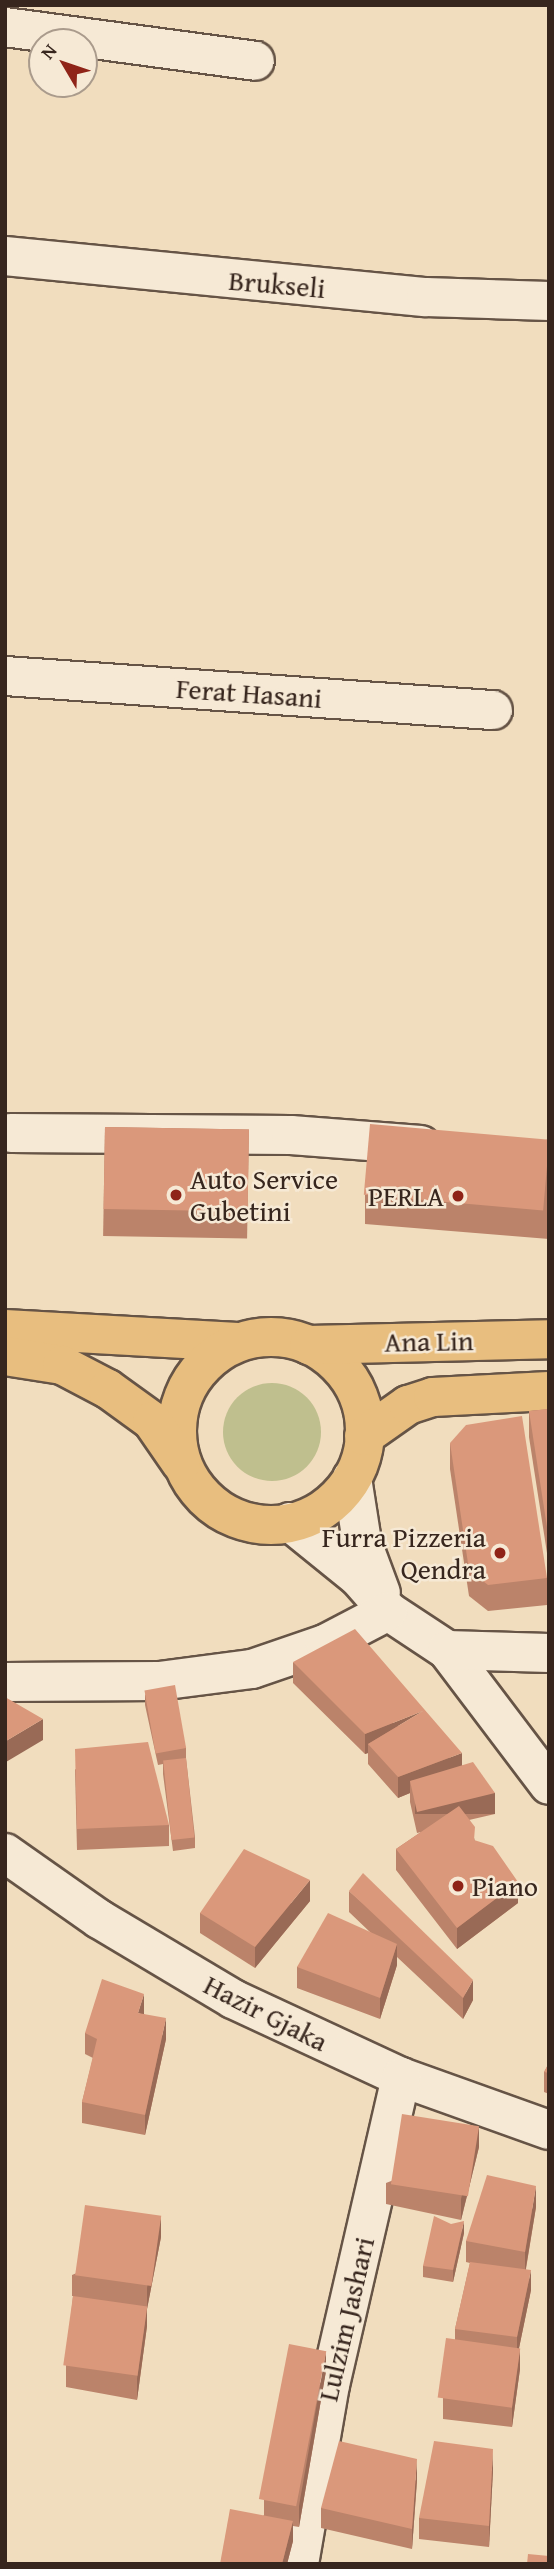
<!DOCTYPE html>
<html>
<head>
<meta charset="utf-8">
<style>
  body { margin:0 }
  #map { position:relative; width:554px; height:2569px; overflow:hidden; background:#f1ddbe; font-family:"Gentium Book Plus",serif }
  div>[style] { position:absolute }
  .green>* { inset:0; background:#bfbf8e }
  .round { border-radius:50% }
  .roads { filter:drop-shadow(2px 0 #665446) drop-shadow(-2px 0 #665446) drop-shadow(0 2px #665446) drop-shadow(0 -2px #665446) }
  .minor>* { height:38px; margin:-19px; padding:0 19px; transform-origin:19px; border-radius:19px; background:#f6e9d5 }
  .major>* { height:38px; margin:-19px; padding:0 19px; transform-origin:19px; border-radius:19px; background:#e8be7f }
  .major>.ring { margin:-19px; padding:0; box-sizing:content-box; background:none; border:38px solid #e8be7f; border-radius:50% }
  .wall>* { inset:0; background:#bb836a; transform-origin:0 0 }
  .shaded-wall>* { inset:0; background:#996a56; transform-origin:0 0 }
  .building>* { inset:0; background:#da987b; transform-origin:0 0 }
  .dots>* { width:19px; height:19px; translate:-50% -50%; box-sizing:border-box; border:4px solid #f6e9d5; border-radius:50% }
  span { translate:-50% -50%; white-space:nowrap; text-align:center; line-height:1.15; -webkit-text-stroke:5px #f6e9d5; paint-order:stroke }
  .street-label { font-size:28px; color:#37261e }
  .poi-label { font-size:28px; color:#37261e }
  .left { translate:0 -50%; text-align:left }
  .right { translate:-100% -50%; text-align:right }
  .frame { position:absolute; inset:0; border:7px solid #37261e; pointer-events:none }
  .north { position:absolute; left:28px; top:28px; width:70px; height:70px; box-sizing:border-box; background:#f6e9d5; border:2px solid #aa9b8c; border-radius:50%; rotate:309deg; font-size:19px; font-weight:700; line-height:28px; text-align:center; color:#37261e }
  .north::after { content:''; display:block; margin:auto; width:24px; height:32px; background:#8f2418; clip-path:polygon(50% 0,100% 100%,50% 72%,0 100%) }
</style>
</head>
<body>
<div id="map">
  <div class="green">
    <div class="round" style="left:223px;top:1383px;width:98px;height:98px"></div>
  </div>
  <div class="roads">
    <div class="minor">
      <div style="left:5px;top:27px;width:252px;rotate:7.7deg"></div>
      <div style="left:5px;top:256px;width:423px;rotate:5.6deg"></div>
      <div style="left:426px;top:297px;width:123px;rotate:1.9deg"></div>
      <div style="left:5px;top:676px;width:489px;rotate:4deg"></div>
      <div style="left:11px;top:1133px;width:280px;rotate:0.4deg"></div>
      <div style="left:291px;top:1135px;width:130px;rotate:4.4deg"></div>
      <div style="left:352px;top:1478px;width:65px;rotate:81.1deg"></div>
      <div style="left:362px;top:1542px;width:54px;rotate:69.6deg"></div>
      <div style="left:290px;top:1522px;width:87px;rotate:39deg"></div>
      <div style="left:358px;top:1577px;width:45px;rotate:48.6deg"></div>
      <div style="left:388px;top:1611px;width:71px;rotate:33.5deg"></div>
      <div style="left:447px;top:1650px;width:169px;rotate:52.9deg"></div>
      <div style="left:447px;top:1650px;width:102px;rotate:1.7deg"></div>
      <div style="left:5px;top:1682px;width:154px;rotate:-0.4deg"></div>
      <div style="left:159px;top:1681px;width:94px;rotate:-7.4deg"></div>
      <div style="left:252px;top:1669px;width:77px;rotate:-18.9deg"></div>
      <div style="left:325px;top:1644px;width:71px;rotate:-27.6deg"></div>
      <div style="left:5px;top:1853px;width:115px;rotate:35.1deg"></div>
      <div style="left:99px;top:1919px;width:156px;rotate:30.8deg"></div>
      <div style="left:233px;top:1999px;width:185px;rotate:24.9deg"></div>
      <div style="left:401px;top:2077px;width:157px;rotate:19.7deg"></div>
      <div style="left:299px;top:2564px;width:182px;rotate:-80.2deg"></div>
      <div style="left:330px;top:2385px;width:316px;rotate:-77deg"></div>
    </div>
    <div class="major">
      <div style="left:5px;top:1329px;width:233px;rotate:3.2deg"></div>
      <div class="ring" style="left:177px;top:1337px;width:150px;height:150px"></div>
      <div style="left:309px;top:1345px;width:240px;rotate:-1.4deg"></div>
      <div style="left:5px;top:1356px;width:58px;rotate:9deg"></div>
      <div style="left:62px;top:1365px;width:52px;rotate:27.6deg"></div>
      <div style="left:108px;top:1389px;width:54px;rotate:36deg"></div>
      <div style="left:152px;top:1421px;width:51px;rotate:55.4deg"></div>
      <div style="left:364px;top:1436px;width:54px;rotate:-35.2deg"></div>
      <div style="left:408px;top:1405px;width:26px;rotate:-18deg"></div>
      <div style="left:433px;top:1397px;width:116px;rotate:-3deg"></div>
    </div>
  </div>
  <div class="wall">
    <div style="left:105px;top:1127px;width:144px;height:109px;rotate:1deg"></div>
    <div style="clip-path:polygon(549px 1139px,549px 1239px,365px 1224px,365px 1195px)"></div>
    <div style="clip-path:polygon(549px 1409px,549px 1566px,529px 1437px,529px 1411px)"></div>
    <div style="clip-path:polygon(450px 1443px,547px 1578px,547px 1605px,488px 1611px,469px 1596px,450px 1469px)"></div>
    <div style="clip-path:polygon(293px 1662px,462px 1765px,495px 1814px,469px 1820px,475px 1841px,518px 1903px,457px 1949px,396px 1870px,396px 1849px,421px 1832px,417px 1833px,410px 1802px,410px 1793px,398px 1798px,368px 1764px,368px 1753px,365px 1754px,293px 1683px)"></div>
    <div style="clip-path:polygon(145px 1694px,186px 1748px,186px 1758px,195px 1837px,195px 1848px,173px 1851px,163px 1774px,163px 1764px,158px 1765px,145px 1705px)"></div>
    <div style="clip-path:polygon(75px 1769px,169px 1825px,169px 1846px,77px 1850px)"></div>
    <div style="clip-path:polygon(349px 1891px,473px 2000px,463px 2019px,397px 1957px,397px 1965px,380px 2019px,297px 1988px,297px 1967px,371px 1933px,349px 1912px)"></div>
    <div style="clip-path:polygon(310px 1901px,255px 1968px,200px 1933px,200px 1913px)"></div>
    <div style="clip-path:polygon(144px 2014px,166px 2039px,145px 2135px,82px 2123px,82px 2102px,93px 2058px,85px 2054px,85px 2033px)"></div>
    <div style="clip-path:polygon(549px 2063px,549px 2094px,544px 2092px,544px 2072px)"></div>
    <div style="clip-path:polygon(479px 2147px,461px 2220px,386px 2204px,386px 2183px)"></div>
    <div style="clip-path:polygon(536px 2207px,526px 2269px,531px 2290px,519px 2348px,520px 2369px,512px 2427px,443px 2419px,443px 2398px,455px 2339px,455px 2329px,470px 2263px,466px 2262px,466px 2241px)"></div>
    <div style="clip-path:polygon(451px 2224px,464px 2233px,453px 2282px,423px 2277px,423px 2266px)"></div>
    <div style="clip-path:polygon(161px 2237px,147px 2309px,147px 2326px,137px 2400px,66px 2387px,66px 2366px,73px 2296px,72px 2296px,72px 2275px)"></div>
    <div style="clip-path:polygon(326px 2371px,299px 2527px,293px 2526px,293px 2541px,287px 2564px,220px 2564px,264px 2515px,264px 2500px)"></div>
    <div style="clip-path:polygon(549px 2444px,549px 2468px,547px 2468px,547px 2456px)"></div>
    <div style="clip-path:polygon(493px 2470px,489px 2547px,419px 2539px,419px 2518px)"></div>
    <div style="clip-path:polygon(417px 2480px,412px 2549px,321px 2528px,321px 2508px)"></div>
  </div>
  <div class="shaded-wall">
    <div style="clip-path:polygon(423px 1711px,368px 1744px,368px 1753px,365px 1754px,365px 1734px)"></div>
    <div style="clip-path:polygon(43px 1719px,43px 1740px,6px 1762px,6px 1808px,6px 1741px)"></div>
    <div style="clip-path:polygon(462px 1753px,462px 1773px,410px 1781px,410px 1793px,398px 1798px,398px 1777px)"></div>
    <div style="left:495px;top:1793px;width:21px;height:80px;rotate:90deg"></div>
    <div style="clip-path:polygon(310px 1880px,310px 1901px,255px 1968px,255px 1947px)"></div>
    <div style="clip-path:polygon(518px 1882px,518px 1903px,457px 1949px,457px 1928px)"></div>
    <div style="clip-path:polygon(397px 1944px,397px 1965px,380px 2019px,380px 1998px)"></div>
    <div style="clip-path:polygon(473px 1980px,473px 2000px,463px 2019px,463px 1998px)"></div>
    <div style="clip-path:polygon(144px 1994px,144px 2015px,138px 2013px)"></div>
    <div style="clip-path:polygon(166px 2018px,166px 2039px,145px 2135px,145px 2115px)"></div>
    <div style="clip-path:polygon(479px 2126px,479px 2147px,461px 2220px,461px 2199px)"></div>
    <div style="clip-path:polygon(536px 2186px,536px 2207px,525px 2273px,525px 2252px)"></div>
    <div style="clip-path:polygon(161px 2216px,161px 2237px,147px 2309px,147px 2288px)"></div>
    <div style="clip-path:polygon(464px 2221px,464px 2233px,453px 2282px,453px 2270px)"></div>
    <div style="clip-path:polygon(531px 2270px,531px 2290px,517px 2358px,517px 2337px)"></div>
    <div style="clip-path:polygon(147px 2306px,147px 2326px,137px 2400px,137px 2379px)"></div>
    <div style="clip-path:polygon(520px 2348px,520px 2369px,512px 2427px,512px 2407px)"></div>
    <div style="clip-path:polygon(326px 2351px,326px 2371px,299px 2527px,299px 2506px)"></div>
    <div style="clip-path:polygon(493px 2449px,493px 2470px,489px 2547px,489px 2526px)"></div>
    <div style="clip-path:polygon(417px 2459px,417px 2480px,412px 2549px,412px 2529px)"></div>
    <div style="clip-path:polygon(293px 2521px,293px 2541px,287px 2564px,282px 2564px)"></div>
  </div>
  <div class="building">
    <div style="left:370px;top:1124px;width:180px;height:71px;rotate:5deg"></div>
    <div style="left:105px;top:1127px;width:144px;height:82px;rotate:1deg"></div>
    <div style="clip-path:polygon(549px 1409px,549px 1540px,529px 1411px)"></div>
    <div style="clip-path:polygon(522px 1416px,547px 1578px,488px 1585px,469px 1570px,450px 1443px,466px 1425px)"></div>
    <div style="clip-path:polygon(355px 1629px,462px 1753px,398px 1777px,368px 1744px,423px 1711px,365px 1734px,293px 1662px)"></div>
    <div style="left:175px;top:1685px;width:64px;height:31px;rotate:80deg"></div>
    <div style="clip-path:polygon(5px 1697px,43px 1719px,6px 1741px,6px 1788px)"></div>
    <div style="clip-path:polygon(148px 1742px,169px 1825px,77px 1829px,75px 1749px)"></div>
    <div style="left:186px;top:1758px;width:80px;height:23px;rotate:84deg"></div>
    <div style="clip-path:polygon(473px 1762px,495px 1793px,417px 1812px,410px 1781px)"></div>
    <div style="clip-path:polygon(459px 1806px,475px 1827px,474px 1840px,493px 1846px,518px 1882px,457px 1928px,396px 1849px)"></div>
    <div style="clip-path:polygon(244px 1849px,310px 1880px,255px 1947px,200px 1913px)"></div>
    <div style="clip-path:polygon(363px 1873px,473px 1980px,463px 1998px,349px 1891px)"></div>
    <div style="clip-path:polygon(328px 1913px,397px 1944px,380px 1998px,297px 1967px)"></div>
    <div style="clip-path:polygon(102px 1979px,144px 1994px,138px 2013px,166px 2018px,145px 2115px,82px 2102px,97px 2039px,85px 2033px)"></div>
    <div style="clip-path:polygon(549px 2063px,549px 2073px,544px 2072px)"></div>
    <div style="left:402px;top:2114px;width:78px;height:71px;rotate:9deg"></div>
    <div style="clip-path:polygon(487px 2175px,536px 2186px,525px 2252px,466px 2241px)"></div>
    <div style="left:85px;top:2205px;width:77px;height:71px;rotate:8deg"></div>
    <div style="clip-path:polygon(434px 2216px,451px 2224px,464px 2221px,453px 2270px,423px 2266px)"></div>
    <div style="clip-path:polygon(470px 2262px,531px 2270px,517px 2337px,455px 2329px)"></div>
    <div style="left:73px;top:2296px;width:75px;height:70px;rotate:8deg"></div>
    <div style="left:446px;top:2338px;width:75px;height:60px;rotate:8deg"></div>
    <div style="left:289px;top:2344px;width:38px;height:158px;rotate:11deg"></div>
    <div style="clip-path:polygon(339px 2441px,417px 2459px,412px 2529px,321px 2508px)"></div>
    <div style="clip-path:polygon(434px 2441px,493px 2449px,489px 2526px,419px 2518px)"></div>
    <div style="clip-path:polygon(230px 2509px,293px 2521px,282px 2564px,220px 2564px)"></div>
    <div style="clip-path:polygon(528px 2554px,549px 2556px,549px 2564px,527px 2564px)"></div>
  </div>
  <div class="dots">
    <div style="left:176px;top:1195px;background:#8f2418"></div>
    <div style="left:458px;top:1196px;background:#8f2418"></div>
    <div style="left:500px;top:1553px;background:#8f2418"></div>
    <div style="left:458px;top:1886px;background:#8f2418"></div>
  </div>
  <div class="street-label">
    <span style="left:277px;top:284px;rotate:5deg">Brukseli</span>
    <span style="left:249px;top:693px;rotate:4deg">Ferat Hasani</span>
    <span style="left:429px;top:1341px;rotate:-1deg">Ana Lin</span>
    <span style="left:266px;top:2013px;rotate:27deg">Hazir Gjaka</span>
    <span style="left:346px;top:2319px;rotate:-77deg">Lulzim Jashari</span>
  </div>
  <div class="poi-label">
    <span class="left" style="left:190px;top:1195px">Auto Service<br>Gubetini</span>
    <span class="right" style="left:444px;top:1196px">PERLA</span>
    <span class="right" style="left:486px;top:1553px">Furra Pizzeria<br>Qendra</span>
    <span class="left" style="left:472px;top:1886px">Piano</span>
  </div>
  <div class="frame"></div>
  <div class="north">N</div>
</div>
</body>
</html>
